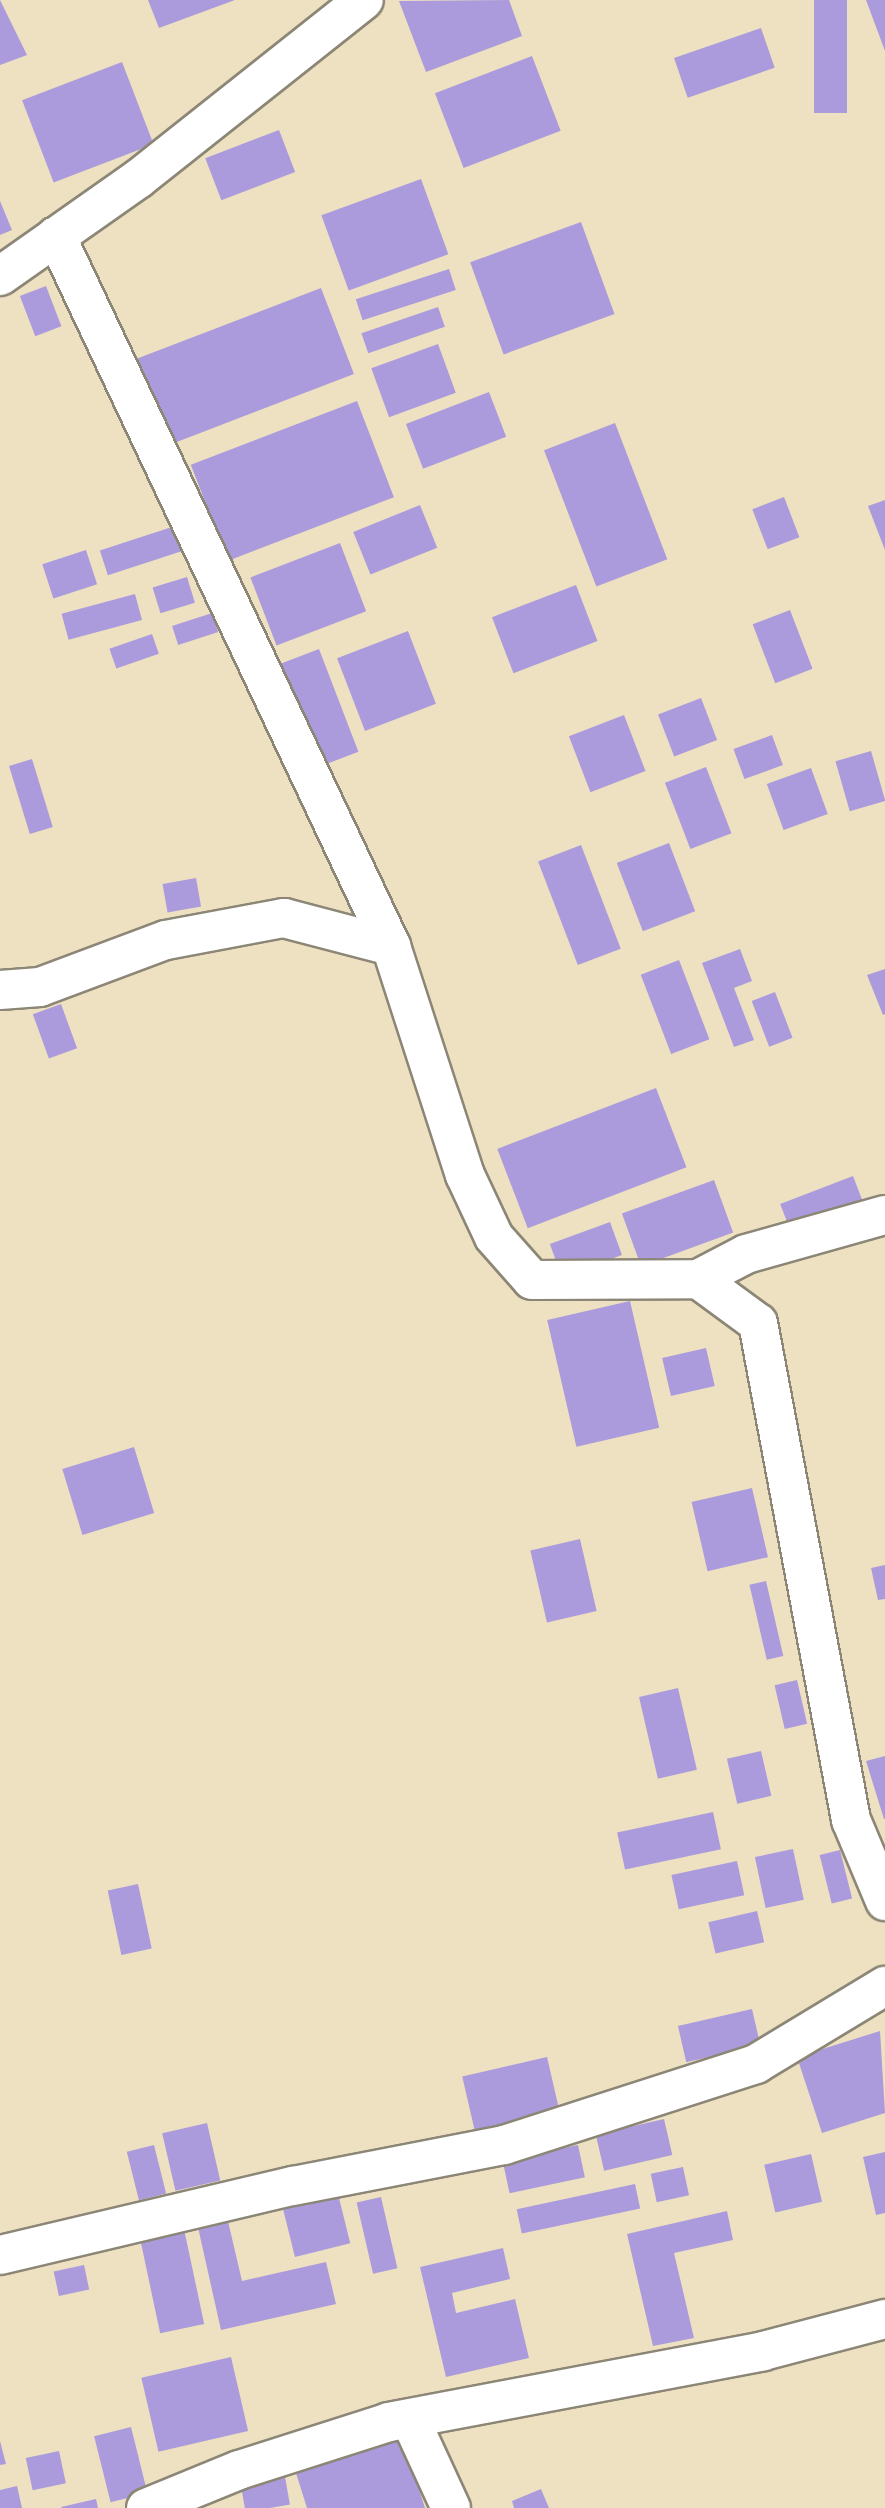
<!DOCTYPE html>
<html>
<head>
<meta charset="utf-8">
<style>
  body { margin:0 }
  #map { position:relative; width:885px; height:2508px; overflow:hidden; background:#ede1c1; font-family:"Architects Daughter",sans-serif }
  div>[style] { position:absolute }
  .building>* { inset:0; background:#ac9bdc; transform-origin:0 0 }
  .roads { filter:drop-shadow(2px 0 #8c8676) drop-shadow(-2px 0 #8c8676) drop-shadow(0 2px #8c8676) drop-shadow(0 -2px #8c8676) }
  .street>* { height:38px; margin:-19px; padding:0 19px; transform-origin:19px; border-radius:19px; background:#fff }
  span { translate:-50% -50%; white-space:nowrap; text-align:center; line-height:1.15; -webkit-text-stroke:6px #f6f6f2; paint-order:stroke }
</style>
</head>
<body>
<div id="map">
  <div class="building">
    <div style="clip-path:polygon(0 0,27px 55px,0 65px)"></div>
    <div style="clip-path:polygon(148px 0,235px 0,159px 28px)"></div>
    <div style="clip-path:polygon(509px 0,522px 36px,426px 72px,399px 1px)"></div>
    <div style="left:814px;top:0;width:33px;height:113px"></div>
    <div style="clip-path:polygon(866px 0,885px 0,885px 51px)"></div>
    <div style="left:761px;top:28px;width:42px;height:92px;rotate:71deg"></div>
    <div style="left:532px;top:56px;width:80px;height:104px;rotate:69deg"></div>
    <div style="left:122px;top:62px;width:88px;height:107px;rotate:69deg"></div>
    <div style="left:279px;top:130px;width:45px;height:79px;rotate:69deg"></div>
    <div style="left:421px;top:179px;width:80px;height:106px;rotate:70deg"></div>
    <div style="clip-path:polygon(0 201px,12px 230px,0 235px)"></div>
    <div style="left:581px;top:222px;width:98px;height:118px;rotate:70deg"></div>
    <div style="left:449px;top:269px;width:22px;height:98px;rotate:72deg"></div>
    <div style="left:46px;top:286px;width:43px;height:28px;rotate:69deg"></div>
    <div style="left:321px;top:288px;width:92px;height:203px;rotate:69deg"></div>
    <div style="left:438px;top:307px;width:21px;height:81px;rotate:71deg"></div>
    <div style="left:438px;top:344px;width:52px;height:71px;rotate:70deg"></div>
    <div style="left:489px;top:392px;width:48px;height:89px;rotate:69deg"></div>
    <div style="left:357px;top:401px;width:103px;height:178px;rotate:69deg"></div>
    <div style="left:615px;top:423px;width:146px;height:76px;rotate:69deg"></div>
    <div style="left:784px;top:497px;width:43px;height:34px;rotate:69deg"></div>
    <div style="clip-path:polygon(885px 500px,885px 550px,868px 506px)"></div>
    <div style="left:420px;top:505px;width:46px;height:72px;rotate:68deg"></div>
    <div style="left:175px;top:526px;width:26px;height:79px;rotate:72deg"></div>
    <div style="left:340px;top:543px;width:73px;height:96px;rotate:69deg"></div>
    <div style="left:86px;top:550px;width:36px;height:46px;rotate:72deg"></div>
    <div style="left:187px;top:577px;width:27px;height:36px;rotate:73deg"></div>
    <div style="left:576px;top:585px;width:60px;height:90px;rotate:69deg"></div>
    <div style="left:135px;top:594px;width:27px;height:76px;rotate:75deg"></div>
    <div style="left:790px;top:610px;width:63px;height:40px;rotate:69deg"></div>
    <div style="left:212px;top:613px;width:20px;height:42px;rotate:72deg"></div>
    <div style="left:408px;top:631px;width:78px;height:76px;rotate:69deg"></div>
    <div style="left:152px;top:634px;width:21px;height:45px;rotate:71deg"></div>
    <div style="left:319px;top:649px;width:110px;height:44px;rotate:69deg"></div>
    <div style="left:701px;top:698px;width:45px;height:46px;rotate:69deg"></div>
    <div style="left:624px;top:715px;width:60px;height:59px;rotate:69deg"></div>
    <div style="left:772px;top:735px;width:32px;height:41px;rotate:70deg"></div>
    <div style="left:871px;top:751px;width:52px;height:37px;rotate:74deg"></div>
    <div style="left:32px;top:759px;width:71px;height:24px;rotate:73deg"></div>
    <div style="left:706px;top:767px;width:71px;height:44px;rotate:69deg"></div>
    <div style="left:811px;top:768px;width:49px;height:47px;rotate:70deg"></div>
    <div style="left:669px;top:843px;width:73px;height:56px;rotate:69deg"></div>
    <div style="left:581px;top:845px;width:111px;height:46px;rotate:69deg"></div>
    <div style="left:196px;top:878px;width:29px;height:34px;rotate:80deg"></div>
    <div style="clip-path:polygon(740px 949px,752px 981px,734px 988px,754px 1040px,734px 1047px,702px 963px)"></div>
    <div style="left:679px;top:960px;width:85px;height:41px;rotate:69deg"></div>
    <div style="clip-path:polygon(885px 969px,885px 1014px,883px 1015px,867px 975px)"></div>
    <div style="left:775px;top:992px;width:49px;height:25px;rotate:69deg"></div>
    <div style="left:61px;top:1004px;width:47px;height:30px;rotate:70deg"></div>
    <div style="left:656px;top:1088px;width:85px;height:170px;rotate:69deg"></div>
    <div style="left:853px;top:1176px;width:30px;height:78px;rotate:69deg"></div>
    <div style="left:714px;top:1180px;width:56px;height:98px;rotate:70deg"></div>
    <div style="left:610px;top:1222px;width:35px;height:64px;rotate:70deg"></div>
    <div style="left:630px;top:1301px;width:130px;height:85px;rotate:77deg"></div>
    <div style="left:706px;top:1348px;width:39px;height:45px;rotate:77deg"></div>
    <div style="left:134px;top:1447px;width:69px;height:75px;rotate:73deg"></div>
    <div style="left:752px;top:1488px;width:71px;height:62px;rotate:77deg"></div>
    <div style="left:580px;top:1539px;width:74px;height:51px;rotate:77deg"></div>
    <div style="clip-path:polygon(885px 1565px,885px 1599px,878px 1600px,871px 1568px)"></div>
    <div style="left:766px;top:1581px;width:77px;height:17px;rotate:77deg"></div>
    <div style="left:797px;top:1680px;width:45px;height:23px;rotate:77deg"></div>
    <div style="left:678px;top:1688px;width:84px;height:40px;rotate:77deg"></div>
    <div style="left:761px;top:1751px;width:46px;height:35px;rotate:77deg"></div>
    <div style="clip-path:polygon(885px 1756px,885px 1819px,884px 1819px,866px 1761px)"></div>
    <div style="left:713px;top:1812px;width:38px;height:98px;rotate:78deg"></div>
    <div style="left:793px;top:1849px;width:52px;height:39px;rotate:78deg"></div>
    <div style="left:840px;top:1850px;width:50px;height:21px;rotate:76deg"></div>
    <div style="left:737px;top:1861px;width:35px;height:67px;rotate:78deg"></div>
    <div style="left:138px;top:1884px;width:66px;height:31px;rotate:78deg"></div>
    <div style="left:757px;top:1911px;width:32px;height:50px;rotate:77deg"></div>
    <div style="left:752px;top:2009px;width:37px;height:76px;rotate:77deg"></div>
    <div style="clip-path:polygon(880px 2031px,885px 2113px,822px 2133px,797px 2057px)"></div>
    <div style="left:547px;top:2057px;width:58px;height:87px;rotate:77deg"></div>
    <div style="left:664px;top:2119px;width:37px;height:70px;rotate:77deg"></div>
    <div style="left:207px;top:2123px;width:59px;height:46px;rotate:77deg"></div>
    <div style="left:154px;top:2145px;width:50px;height:28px;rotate:76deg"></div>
    <div style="left:578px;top:2145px;width:33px;height:77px;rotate:78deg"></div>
    <div style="clip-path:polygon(885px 2152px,885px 2213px,876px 2215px,863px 2157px)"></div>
    <div style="left:811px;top:2154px;width:49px;height:48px;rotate:77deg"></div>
    <div style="left:683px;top:2167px;width:29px;height:33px;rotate:78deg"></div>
    <div style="left:635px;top:2184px;width:25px;height:121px;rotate:78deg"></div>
    <div style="left:336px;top:2186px;width:59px;height:57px;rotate:76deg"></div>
    <div style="left:381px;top:2197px;width:73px;height:25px;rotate:77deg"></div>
    <div style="clip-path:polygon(727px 2211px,733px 2240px,674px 2253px,694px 2338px,653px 2346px,627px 2234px)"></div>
    <div style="clip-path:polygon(227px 2217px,242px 2281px,326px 2262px,336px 2304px,221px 2330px,197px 2223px)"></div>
    <div style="left:184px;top:2229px;width:97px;height:45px;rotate:78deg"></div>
    <div style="clip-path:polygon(503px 2248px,510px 2279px,452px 2293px,456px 2313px,515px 2299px,529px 2358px,446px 2377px,420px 2267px)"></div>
    <div style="left:84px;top:2265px;width:25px;height:31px;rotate:78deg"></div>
    <div style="left:231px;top:2357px;width:76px;height:92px;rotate:77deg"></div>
    <div style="left:131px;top:2427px;width:68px;height:38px;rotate:76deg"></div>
    <div style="clip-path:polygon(402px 2436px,425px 2508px,307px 2508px,295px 2470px)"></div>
    <div style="clip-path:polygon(0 2441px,6px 2464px,0 2465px)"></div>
    <div style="left:59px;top:2451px;width:33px;height:34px;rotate:78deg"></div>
    <div style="left:284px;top:2471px;width:34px;height:45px;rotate:80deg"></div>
    <div style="clip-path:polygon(17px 2486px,22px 2508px,0 2508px,0 2490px)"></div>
    <div style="clip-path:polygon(541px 2489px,549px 2508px,514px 2508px,512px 2501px)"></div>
    <div style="clip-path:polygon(96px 2499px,98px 2508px,62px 2508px,61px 2507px)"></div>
  </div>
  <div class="roads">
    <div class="street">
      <div style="left:56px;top:236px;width:785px;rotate:64.74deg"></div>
      <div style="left:0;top:276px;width:169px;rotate:-35.1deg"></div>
      <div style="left:138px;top:179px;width:288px;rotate:-38.4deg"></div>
      <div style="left:0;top:990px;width:40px;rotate:-4.3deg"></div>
      <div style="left:40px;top:987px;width:134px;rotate:-20.5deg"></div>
      <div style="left:166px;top:940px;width:120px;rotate:-10.6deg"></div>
      <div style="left:284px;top:918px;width:111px;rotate:14.7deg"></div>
      <div style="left:391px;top:946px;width:241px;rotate:72.1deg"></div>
      <div style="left:465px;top:1175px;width:68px;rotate:64.9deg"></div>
      <div style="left:494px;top:1237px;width:57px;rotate:48.5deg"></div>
      <div style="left:532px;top:1280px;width:166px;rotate:-0.3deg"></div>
      <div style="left:698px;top:1279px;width:74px;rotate:36.3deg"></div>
      <div style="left:758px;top:1323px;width:506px;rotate:79.4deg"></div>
      <div style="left:851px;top:1820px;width:88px;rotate:67.2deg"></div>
      <div style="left:698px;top:1279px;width:54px;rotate:-27.5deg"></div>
      <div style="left:746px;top:1254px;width:144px;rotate:-15.7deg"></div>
      <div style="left:0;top:2255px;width:301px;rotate:-13.3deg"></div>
      <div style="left:293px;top:2186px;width:215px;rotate:-11deg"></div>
      <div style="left:504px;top:2145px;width:265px;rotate:-17.8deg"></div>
      <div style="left:756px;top:2064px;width:151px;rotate:-31.2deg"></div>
      <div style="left:410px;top:2419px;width:98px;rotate:65.3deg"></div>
      <div style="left:146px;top:2508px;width:100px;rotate:-22.2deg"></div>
      <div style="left:239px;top:2470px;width:157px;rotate:-17.7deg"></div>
      <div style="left:389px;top:2422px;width:381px;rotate:-10.7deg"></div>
      <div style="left:763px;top:2351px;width:126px;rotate:-14.7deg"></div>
    </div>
  </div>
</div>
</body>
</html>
